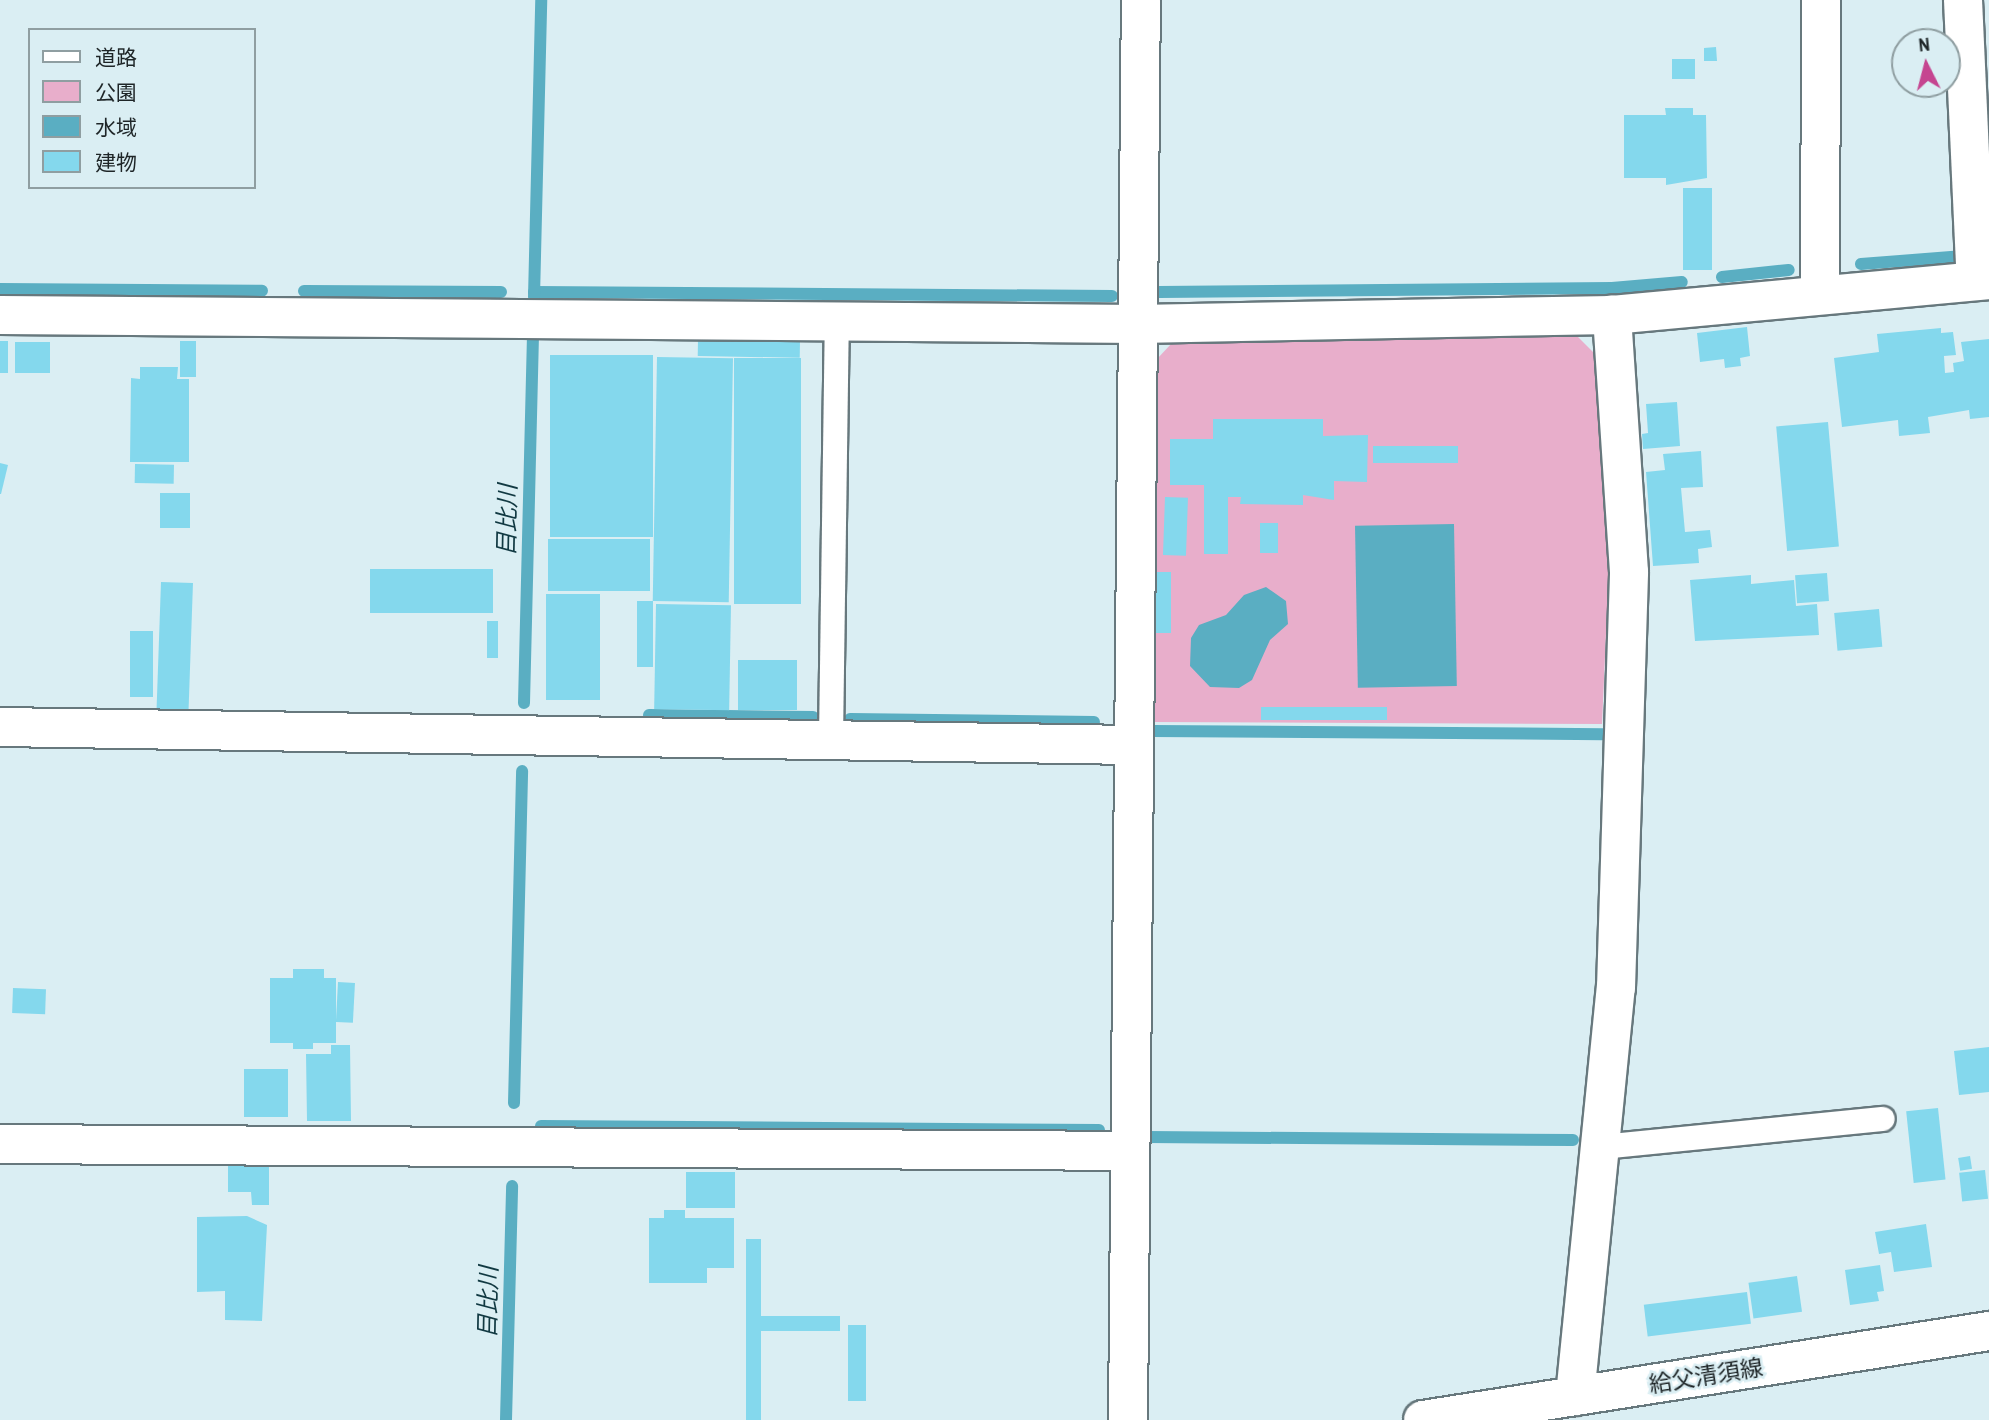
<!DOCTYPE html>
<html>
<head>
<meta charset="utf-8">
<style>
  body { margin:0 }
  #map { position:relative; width:1989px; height:1420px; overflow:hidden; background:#daeef3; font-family:"Archivo Narrow","Noto Sans JP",sans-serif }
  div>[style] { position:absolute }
  .green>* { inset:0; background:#e8aecb }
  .water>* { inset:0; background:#5aaec2; transform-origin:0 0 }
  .stream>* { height:12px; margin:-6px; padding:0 6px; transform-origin:6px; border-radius:6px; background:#5aaec2 }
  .building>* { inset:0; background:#84d8ed; transform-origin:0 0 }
  .roads { filter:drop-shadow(2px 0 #67787d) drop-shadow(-2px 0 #67787d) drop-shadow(0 2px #67787d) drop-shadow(0 -2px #67787d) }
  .lane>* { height:24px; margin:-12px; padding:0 12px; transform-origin:12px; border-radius:12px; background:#fff }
  .street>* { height:38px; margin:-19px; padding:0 19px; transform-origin:19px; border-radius:19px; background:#fff }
  .secondary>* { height:38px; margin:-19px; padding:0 19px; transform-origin:19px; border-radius:19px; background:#fff }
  span { translate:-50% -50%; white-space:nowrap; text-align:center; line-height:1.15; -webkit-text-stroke:5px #daeef3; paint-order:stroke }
  .street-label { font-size:23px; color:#1e2527 }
  .water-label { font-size:24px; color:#113942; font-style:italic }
  .legend { position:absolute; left:28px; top:28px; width:228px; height:161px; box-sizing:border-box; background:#daeef3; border:2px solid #8f9ea1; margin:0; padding:9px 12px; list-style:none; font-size:21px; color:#1e2527 }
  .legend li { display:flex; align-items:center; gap:14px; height:35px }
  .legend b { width:35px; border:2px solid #8f9ea1 }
  .north { position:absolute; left:1891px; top:28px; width:70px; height:70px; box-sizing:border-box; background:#daeef3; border:2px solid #8f9ea1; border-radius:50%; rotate:354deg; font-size:19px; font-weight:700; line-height:28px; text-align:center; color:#1e2527 }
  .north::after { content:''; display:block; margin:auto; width:24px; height:32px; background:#c54590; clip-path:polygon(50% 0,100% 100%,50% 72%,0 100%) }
</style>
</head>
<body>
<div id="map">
  <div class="green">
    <div style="clip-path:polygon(1577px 336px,1595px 354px,1609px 566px,1602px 724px,1152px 722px,1157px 359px,1172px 343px)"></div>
  </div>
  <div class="water">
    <div style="left:1454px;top:524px;width:162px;height:99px;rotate:89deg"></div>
    <div style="clip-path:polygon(1266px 587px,1286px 601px,1288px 624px,1270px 640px,1252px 680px,1239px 688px,1210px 687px,1190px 666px,1191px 638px,1199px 625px,1226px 615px,1244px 595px)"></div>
  </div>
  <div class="stream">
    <div style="left:1861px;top:264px;width:103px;rotate:-4.4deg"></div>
    <div style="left:1722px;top:277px;width:67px;rotate:-6deg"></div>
    <div style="left:0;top:289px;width:262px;rotate:0.4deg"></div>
    <div style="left:304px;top:291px;width:197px;rotate:0.3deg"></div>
    <div style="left:534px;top:292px;width:578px;rotate:0.4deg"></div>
    <div style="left:1159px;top:292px;width:453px;rotate:-0.5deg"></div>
    <div style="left:1612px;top:288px;width:70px;rotate:-4.9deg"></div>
    <div style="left:534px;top:297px;width:297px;rotate:-88.6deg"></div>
    <div style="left:524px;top:703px;width:365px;rotate:-88.6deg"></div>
    <div style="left:649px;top:715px;width:164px;rotate:0.7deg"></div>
    <div style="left:850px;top:719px;width:244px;rotate:0.7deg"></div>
    <div style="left:1152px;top:731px;width:451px;rotate:0.4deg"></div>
    <div style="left:514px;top:1103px;width:332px;rotate:-88.6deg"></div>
    <div style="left:541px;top:1126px;width:558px;rotate:0.41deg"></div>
    <div style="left:1146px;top:1137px;width:427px;rotate:0.4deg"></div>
    <div style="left:506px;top:1420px;width:234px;rotate:-88.5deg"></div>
  </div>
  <div class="building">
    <div style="clip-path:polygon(1716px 47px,1717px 61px,1704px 61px,1704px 48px)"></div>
    <div style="left:1672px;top:59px;width:23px;height:20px"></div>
    <div style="clip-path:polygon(1665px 108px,1693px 108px,1693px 115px,1706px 115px,1707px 178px,1666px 185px,1666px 178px,1624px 178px,1624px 115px,1666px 115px)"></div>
    <div style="left:1683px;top:188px;width:29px;height:82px"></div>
    <div style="clip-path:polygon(1747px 327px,1750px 356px,1740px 358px,1741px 366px,1725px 368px,1724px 359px,1700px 362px,1697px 333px)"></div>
    <div style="clip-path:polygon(1941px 328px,1941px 333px,1953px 332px,1956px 355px,1944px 356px,1945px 373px,1954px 372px,1953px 363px,1964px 361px,1961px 342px,1989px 339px,1989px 417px,1970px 419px,1969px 410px,1928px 417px,1930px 433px,1899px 436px,1898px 420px,1842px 427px,1834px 358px,1879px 352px,1877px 334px)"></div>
    <div style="left:698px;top:340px;width:102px;height:16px;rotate:1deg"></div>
    <div style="left:0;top:341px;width:8px;height:32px"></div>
    <div style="left:180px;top:341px;width:16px;height:36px"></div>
    <div style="left:15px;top:342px;width:35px;height:31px"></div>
    <div style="left:550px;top:355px;width:103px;height:182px"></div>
    <div style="left:657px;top:357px;width:76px;height:244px;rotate:1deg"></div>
    <div style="left:734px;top:358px;width:67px;height:246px"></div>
    <div style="clip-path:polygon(140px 367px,178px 367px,177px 379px,189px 379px,189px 462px,130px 462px,131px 378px,140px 379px)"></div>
    <div style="clip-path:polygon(1677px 402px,1680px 446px,1643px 449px,1642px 434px,1648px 433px,1646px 404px)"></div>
    <div style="clip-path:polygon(1213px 419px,1323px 419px,1323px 436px,1368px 435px,1367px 482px,1334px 481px,1334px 500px,1303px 495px,1303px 505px,1240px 504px,1241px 497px,1228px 497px,1228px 554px,1204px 554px,1204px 485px,1170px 485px,1170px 439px,1213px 439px)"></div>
    <div style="left:1828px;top:422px;width:125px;height:52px;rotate:85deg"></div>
    <div style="left:1373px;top:446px;width:85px;height:17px"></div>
    <div style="clip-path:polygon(1701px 451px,1703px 487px,1681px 488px,1685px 532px,1710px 530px,1712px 547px,1698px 549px,1699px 563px,1653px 566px,1646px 472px,1665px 470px,1663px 454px)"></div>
    <div style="clip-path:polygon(0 463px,8px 465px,1px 494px,0 494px)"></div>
    <div style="left:135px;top:464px;width:39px;height:19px;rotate:1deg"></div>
    <div style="left:160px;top:493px;width:30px;height:35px"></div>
    <div style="left:1165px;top:497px;width:23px;height:58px;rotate:2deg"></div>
    <div style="left:1260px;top:523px;width:18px;height:30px"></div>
    <div style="left:548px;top:539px;width:102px;height:52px"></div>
    <div style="left:370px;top:569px;width:123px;height:44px"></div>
    <div style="left:1156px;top:572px;width:15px;height:61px"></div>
    <div style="left:1827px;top:573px;width:28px;height:32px;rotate:86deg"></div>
    <div style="clip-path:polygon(1751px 575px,1751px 584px,1794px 580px,1796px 606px,1817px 604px,1819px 635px,1695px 641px,1690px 580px)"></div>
    <div style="left:161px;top:582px;width:32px;height:131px;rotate:2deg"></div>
    <div style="left:546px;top:594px;width:54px;height:106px"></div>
    <div style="left:637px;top:601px;width:16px;height:66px"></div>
    <div style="left:656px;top:604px;width:75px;height:105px;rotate:1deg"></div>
    <div style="left:1879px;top:609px;width:38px;height:45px;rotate:85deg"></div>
    <div style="left:487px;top:621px;width:11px;height:37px"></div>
    <div style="left:130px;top:631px;width:23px;height:66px"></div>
    <div style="left:738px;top:660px;width:59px;height:50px"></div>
    <div style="left:1261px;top:707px;width:126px;height:13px"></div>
    <div style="clip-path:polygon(293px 969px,324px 969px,324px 978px,336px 978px,336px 1043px,313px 1043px,313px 1049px,293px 1049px,293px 1043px,270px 1043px,270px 978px,293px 978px)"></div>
    <div style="left:338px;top:982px;width:17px;height:40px;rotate:3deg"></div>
    <div style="left:13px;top:988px;width:33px;height:25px;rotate:2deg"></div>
    <div style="clip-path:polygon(331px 1045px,350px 1045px,351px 1121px,307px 1121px,306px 1054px,331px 1054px)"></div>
    <div style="clip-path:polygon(1989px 1047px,1989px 1092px,1959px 1095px,1954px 1051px)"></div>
    <div style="left:244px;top:1069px;width:44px;height:48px"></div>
    <div style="left:1938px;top:1108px;width:72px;height:32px;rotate:84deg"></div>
    <div style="left:1970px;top:1156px;width:13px;height:12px;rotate:81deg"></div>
    <div style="clip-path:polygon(228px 1165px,269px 1165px,269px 1205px,252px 1205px,251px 1192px,228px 1192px)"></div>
    <div style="left:1985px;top:1170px;width:29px;height:26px;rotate:84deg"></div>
    <div style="left:686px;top:1172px;width:49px;height:36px"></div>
    <div style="clip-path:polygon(664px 1210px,685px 1210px,685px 1218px,734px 1218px,734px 1268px,707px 1268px,707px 1283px,649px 1283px,649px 1218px,664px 1218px)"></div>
    <div style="clip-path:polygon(247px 1216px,267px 1225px,262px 1321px,225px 1320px,225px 1291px,197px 1292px,197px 1217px)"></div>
    <div style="clip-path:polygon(1926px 1224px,1932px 1267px,1894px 1272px,1891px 1252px,1879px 1254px,1875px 1232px)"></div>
    <div style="clip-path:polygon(746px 1239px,761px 1239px,761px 1316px,840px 1316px,840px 1331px,761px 1331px,761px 1420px,746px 1420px)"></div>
    <div style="clip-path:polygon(1880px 1265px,1884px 1291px,1877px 1292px,1879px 1301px,1850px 1305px,1845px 1270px)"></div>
    <div style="left:1797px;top:1276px;width:36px;height:49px;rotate:82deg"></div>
    <div style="left:1747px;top:1292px;width:32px;height:104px;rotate:83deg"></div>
    <div style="left:848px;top:1325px;width:18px;height:76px"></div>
  </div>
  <div class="roads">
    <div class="lane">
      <div style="left:831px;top:739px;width:418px;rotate:-89.2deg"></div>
      <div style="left:1601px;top:1147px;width:283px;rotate:-5.7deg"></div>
    </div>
    <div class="street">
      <div style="left:1963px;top:0;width:281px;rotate:87.4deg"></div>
      <div style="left:1820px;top:295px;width:295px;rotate:-89.8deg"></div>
      <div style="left:0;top:315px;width:1138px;rotate:0.45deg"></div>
      <div style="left:1138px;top:324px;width:474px;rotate:-1.1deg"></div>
      <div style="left:1612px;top:315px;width:379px;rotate:-5.3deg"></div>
      <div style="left:0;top:727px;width:1134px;rotate:0.91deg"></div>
      <div style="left:0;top:1144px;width:1130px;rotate:0.35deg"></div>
      <div style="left:1575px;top:1396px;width:410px;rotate:-84.3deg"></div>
      <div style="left:1616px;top:988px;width:416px;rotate:-88.2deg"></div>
      <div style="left:1629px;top:572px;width:258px;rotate:-93.8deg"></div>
      <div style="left:1128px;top:1420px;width:1420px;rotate:-89.48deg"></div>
    </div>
    <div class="secondary">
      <div style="left:1423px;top:1420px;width:573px;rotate:-8.94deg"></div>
    </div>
  </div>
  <div class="street-label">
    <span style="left:1706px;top:1376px;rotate:-9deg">給父清須線</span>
  </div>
  <div class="water-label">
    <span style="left:507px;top:520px;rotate:-89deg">目比川</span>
    <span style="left:488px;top:1302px;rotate:-89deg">目比川</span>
  </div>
  <ul class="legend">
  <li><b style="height:9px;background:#fff"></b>道路</li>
  <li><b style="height:19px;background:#e8aecb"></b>公園</li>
  <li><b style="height:19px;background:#5aaec2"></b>水域</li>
  <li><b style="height:19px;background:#84d8ed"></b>建物</li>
  </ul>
  <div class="north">N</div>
</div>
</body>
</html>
